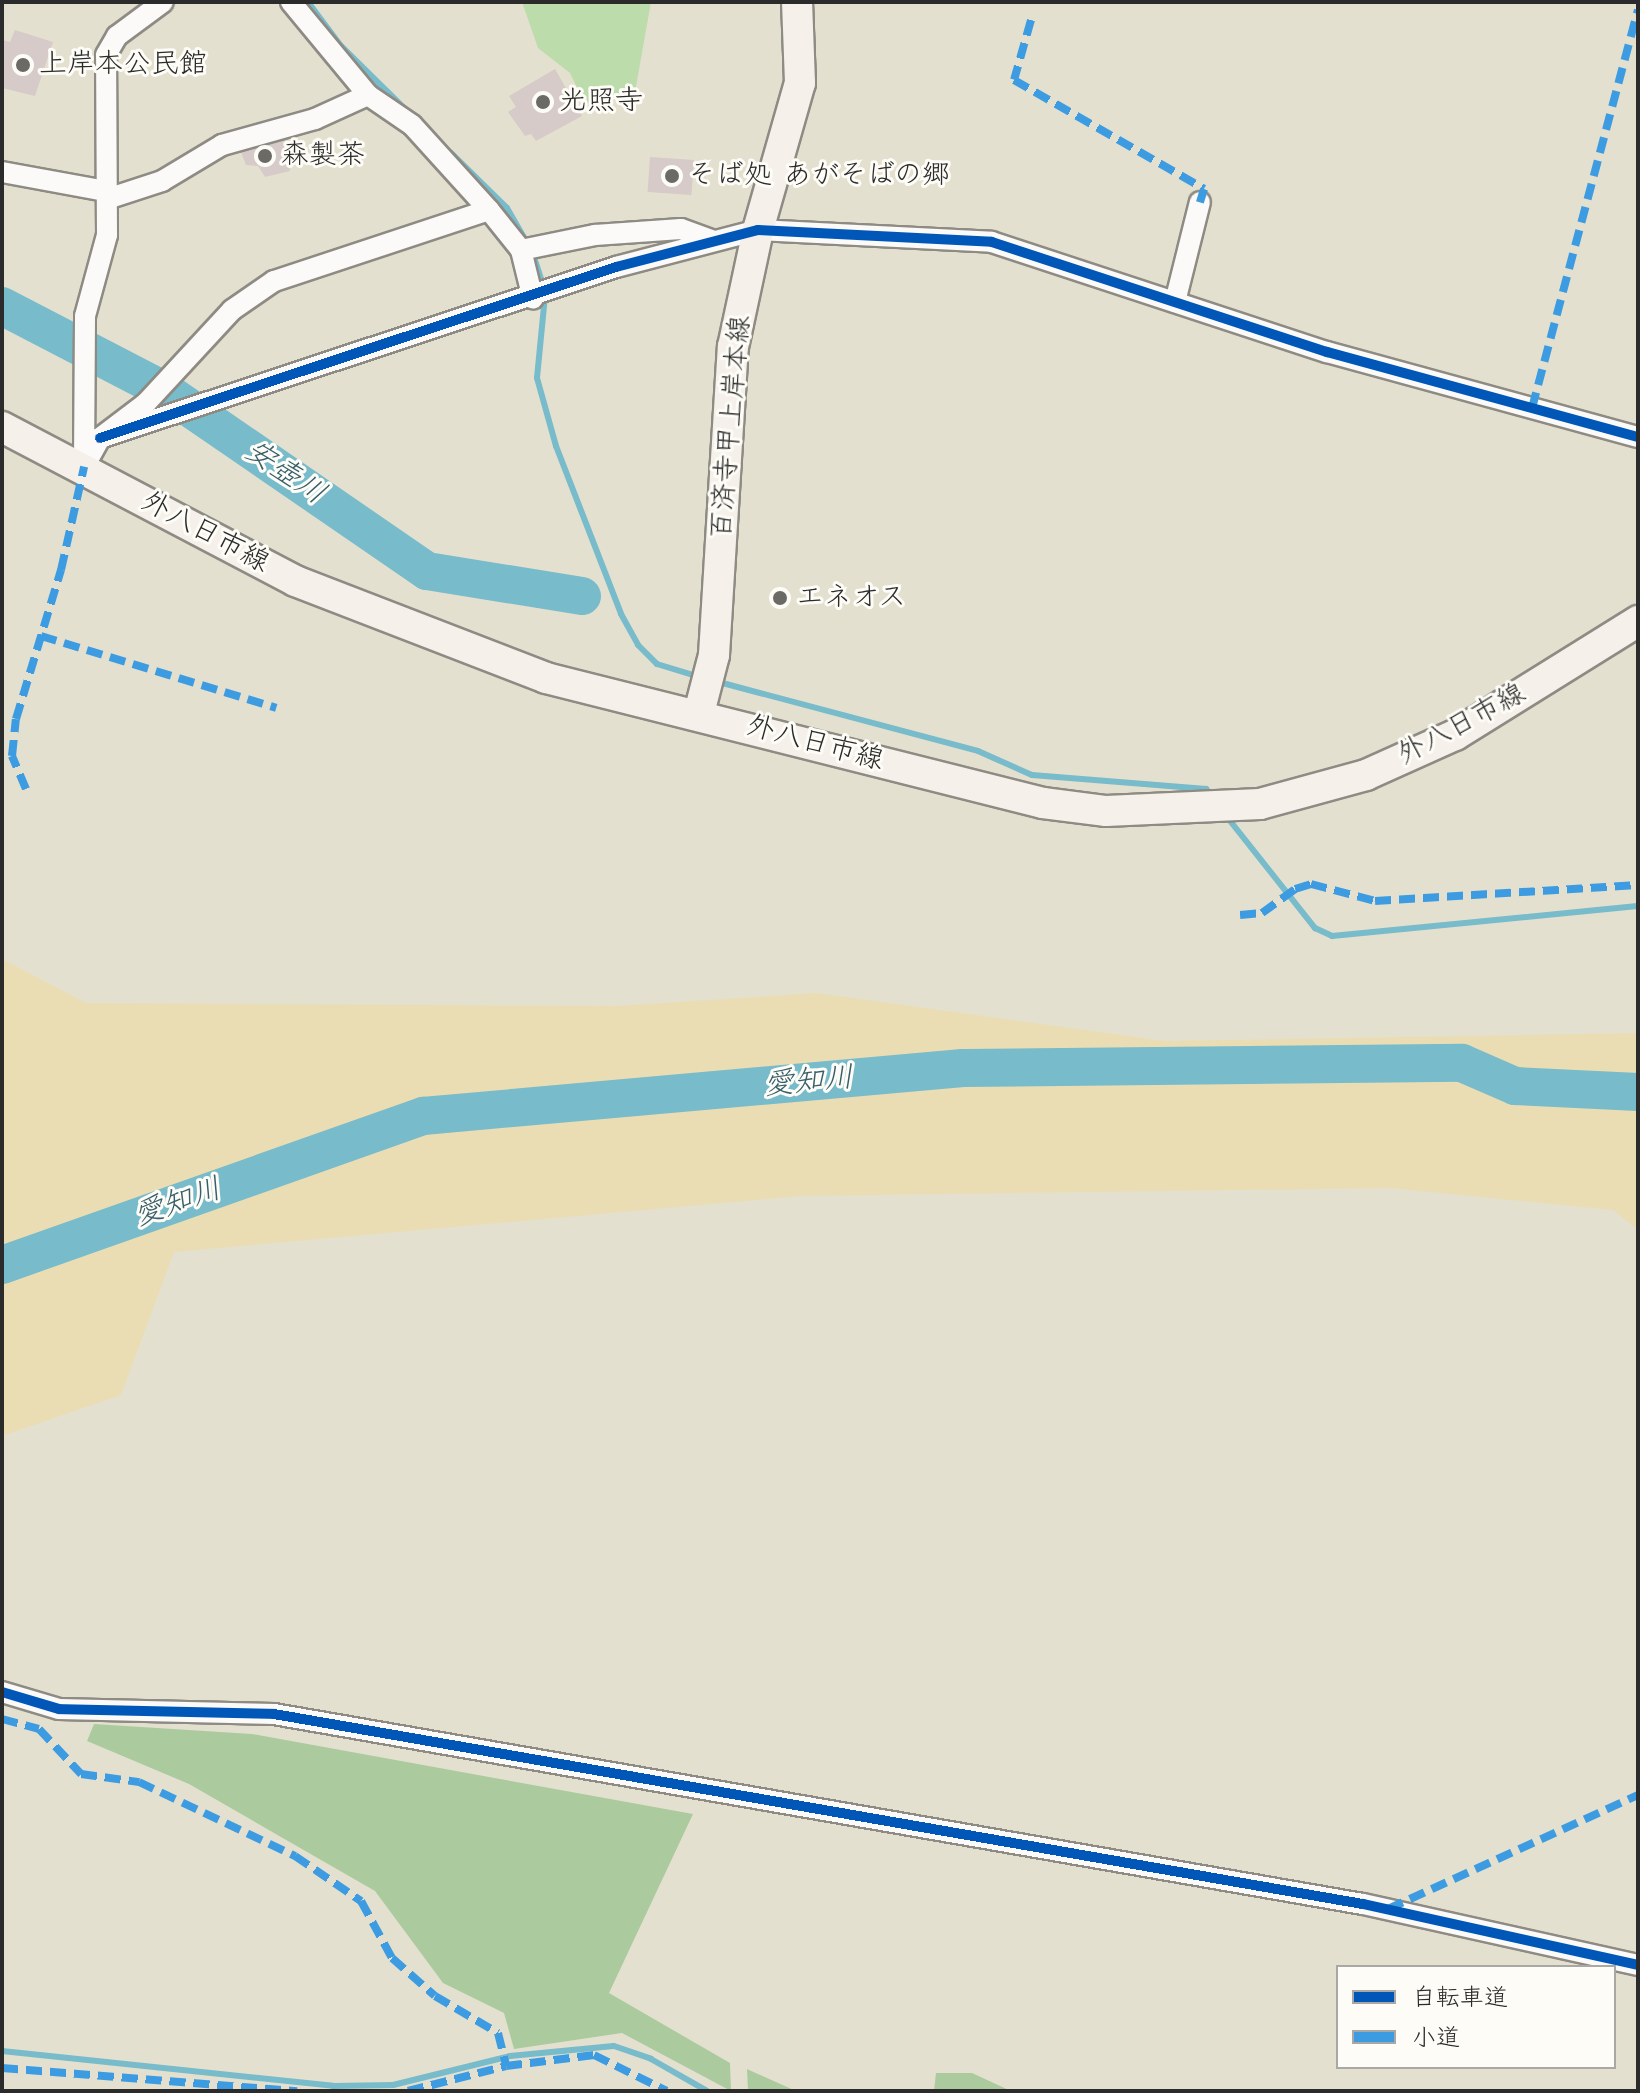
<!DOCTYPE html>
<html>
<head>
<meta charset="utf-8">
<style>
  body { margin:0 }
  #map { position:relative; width:1640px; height:2093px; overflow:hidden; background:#e4e0cf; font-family:Kalam,"Klee One",sans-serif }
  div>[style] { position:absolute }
  .green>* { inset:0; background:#bcdcab }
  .forest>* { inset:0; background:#abcb9f }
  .sand>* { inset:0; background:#eaddb4 }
  .stream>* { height:6px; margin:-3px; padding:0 3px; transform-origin:3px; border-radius:3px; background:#78bbca }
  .river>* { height:38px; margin:-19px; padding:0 19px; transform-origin:19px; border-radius:19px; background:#78bbca }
  .building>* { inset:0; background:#d6cbc8; transform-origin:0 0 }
  .roads { filter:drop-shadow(2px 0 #8d8b83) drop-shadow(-2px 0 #8d8b83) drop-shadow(0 2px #8d8b83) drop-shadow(0 -2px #8d8b83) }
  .minor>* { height:20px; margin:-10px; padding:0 10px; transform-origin:10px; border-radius:10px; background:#fbfaf8 }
  .secondary>* { height:30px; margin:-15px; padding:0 15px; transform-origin:15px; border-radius:15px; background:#f5f1ea }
  .quiet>* { height:8px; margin-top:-4px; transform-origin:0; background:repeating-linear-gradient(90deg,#3d9ce1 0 16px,transparent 0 24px) }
  .cycleway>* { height:10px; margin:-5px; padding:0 5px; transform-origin:5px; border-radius:5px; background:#0057b8 }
  .dots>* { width:22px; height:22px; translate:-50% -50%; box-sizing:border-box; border:4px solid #fdfcf7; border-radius:50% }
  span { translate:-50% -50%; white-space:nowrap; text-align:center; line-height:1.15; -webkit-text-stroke:6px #fdfcf7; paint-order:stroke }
  .poi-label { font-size:28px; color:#2b2b2b }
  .left { translate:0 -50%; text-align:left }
  .street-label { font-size:28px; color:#2b2b2b }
  .water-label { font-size:30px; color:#375e6a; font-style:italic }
  .frame { position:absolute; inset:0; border:4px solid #2b2b2b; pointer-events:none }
  .legend { position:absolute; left:1336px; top:1965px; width:280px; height:104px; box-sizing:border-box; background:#fdfcf7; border:2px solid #a9a8a5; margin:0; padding:10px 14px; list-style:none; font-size:24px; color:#2b2b2b }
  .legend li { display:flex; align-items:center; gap:16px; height:40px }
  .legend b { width:40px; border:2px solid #a9a8a5 }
</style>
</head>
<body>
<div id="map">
  <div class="green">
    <div style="clip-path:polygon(522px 2px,651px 2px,635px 92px,585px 104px,570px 73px,538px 48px)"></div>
  </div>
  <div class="forest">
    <div style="clip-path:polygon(94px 1724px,252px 1734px,693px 1814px,609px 1993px,730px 2063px,731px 2091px,622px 2033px,514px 2049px,504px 2013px,443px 1983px,375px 1891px,189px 1784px,87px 1741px)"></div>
    <div style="clip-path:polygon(747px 2069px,796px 2091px,748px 2091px)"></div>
    <div style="clip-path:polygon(936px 2073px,972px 2073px,1011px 2091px,934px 2091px)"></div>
  </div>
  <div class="sand">
    <div style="clip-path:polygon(2px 959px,86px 1003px,616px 1006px,816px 993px,1165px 1041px,1638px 1033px,1638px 1230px,1613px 1210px,1390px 1188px,801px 1196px,174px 1252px,121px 1395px,2px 1436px)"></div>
  </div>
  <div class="stream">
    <div style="left:308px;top:2px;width:55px;rotate:53.1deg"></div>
    <div style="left:341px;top:46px;width:90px;rotate:44.5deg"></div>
    <div style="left:451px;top:153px;width:78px;rotate:44.5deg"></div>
    <div style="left:507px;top:208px;width:38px;rotate:60deg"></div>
    <div style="left:532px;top:251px;width:36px;rotate:72deg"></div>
    <div style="left:545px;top:296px;width:82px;rotate:95.6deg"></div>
    <div style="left:537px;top:378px;width:71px;rotate:74.4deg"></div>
    <div style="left:556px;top:446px;width:180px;rotate:68.8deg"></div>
    <div style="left:621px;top:614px;width:35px;rotate:61deg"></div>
    <div style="left:638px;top:645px;width:27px;rotate:45deg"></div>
    <div style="left:657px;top:664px;width:45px;rotate:16.8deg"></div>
    <div style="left:715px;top:681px;width:272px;rotate:14.9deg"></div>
    <div style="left:978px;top:751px;width:59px;rotate:24deg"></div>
    <div style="left:1032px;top:775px;width:175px;rotate:4.6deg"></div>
    <div style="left:1206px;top:789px;width:11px;rotate:52deg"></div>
    <div style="left:1227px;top:817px;width:142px;rotate:51.6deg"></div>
    <div style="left:1315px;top:928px;width:19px;rotate:25deg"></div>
    <div style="left:1332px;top:936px;width:307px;rotate:-5.6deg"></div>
    <div style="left:2px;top:2051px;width:333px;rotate:6deg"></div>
    <div style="left:333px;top:2086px;width:60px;rotate:-1deg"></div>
    <div style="left:393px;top:2085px;width:121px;rotate:-13.9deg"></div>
    <div style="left:510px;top:2056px;width:104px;rotate:-5.5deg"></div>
    <div style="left:614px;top:2046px;width:39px;rotate:19deg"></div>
    <div style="left:651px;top:2059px;width:64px;rotate:29.7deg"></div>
  </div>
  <div class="river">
    <div style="left:2px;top:306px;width:184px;rotate:27.5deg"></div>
    <div style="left:165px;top:391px;width:318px;rotate:34.5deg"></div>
    <div style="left:427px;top:571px;width:157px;rotate:9.2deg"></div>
    <div style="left:2px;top:1265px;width:447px;rotate:-19.5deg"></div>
    <div style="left:423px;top:1116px;width:542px;rotate:-5.08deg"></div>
    <div style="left:963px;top:1068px;width:499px;rotate:-0.6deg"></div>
    <div style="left:1462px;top:1063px;width:58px;rotate:23.5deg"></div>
    <div style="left:1515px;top:1086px;width:123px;rotate:2.8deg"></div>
  </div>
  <div class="building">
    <div style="clip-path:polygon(15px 30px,53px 42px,35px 96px,2px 88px,2px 40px,10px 42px)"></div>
    <div style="clip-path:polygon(555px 69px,582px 116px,536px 141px,531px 134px,525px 136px,508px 112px,516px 107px,509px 96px)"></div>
    <div style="clip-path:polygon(285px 135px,290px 171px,265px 177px,258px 166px,246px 165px,239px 147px)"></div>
    <div style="left:650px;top:157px;width:44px;height:35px;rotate:4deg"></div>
  </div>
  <div class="roads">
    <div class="minor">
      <div style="left:291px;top:2px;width:121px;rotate:50.4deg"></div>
      <div style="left:368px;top:95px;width:53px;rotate:34.3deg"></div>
      <div style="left:412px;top:125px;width:115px;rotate:47.8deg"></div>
      <div style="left:489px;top:210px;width:51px;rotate:51.3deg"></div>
      <div style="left:521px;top:250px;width:50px;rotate:76.2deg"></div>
      <div style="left:2px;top:172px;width:106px;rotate:10.4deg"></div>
      <div style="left:107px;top:199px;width:58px;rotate:-18.1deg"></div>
      <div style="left:162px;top:181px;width:70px;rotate:-31deg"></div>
      <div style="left:222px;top:145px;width:97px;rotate:-15.6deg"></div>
      <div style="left:315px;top:119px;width:58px;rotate:-24.4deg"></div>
      <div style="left:521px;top:250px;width:76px;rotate:-11.5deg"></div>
      <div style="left:595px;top:235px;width:86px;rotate:-4deg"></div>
      <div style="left:681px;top:229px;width:32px;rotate:20deg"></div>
      <div style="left:1175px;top:302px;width:103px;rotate:-76deg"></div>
      <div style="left:100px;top:438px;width:544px;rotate:-18.33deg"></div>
      <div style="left:616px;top:267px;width:147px;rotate:-14.6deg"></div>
      <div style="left:758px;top:230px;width:234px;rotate:2.9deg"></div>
      <div style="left:992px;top:242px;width:353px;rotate:18.2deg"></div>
      <div style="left:1327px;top:352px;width:322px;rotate:15.3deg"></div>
      <div style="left:84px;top:463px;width:147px;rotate:-89.6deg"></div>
      <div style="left:85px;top:316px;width:84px;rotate:-74.8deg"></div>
      <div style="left:107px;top:235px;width:180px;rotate:-90.3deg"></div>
      <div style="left:106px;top:55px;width:22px;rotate:-60deg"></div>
      <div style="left:117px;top:36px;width:57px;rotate:-36.5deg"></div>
      <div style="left:84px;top:467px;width:33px;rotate:-61deg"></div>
      <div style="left:100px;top:438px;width:58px;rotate:-37.3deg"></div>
      <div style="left:146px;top:403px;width:127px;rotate:-47.2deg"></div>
      <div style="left:232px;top:310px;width:51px;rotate:-34.6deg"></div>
      <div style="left:274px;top:281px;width:226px;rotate:-18.3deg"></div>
      <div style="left:2px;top:1692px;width:59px;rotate:16.6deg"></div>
      <div style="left:59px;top:1709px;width:215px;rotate:1.3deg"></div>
      <div style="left:274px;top:1714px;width:1105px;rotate:9.9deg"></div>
      <div style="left:1363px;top:1904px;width:282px;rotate:12.5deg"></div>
    </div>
    <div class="secondary">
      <div style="left:2px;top:427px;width:331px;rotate:27.7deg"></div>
      <div style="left:295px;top:581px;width:269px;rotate:21.1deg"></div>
      <div style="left:546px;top:678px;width:512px;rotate:14.12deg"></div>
      <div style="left:1043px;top:803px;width:64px;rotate:7.2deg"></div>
      <div style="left:1106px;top:811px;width:154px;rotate:-2.6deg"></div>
      <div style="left:1260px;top:804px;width:110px;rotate:-15.3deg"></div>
      <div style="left:1366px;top:775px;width:98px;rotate:-24.2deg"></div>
      <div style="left:1455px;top:735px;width:216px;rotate:-31.9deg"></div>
      <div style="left:699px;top:713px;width:60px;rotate:-75.5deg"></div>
      <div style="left:714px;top:655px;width:309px;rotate:-86.5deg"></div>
      <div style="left:733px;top:347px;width:120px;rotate:-77.9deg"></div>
      <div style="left:758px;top:230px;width:153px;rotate:-74.1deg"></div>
      <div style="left:800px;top:83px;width:81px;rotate:-92.1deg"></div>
    </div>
  </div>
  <div class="quiet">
    <div style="left:1031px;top:20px;width:62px;rotate:105.8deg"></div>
    <div style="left:1014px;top:80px;width:219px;rotate:29.8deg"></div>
    <div style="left:1204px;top:189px;width:14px;rotate:107deg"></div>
    <div style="left:1532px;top:408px;width:412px;rotate:-75.1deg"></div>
    <div style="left:41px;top:636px;width:246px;rotate:17deg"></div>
    <div style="left:26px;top:789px;width:36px;rotate:-113deg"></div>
    <div style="left:12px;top:756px;width:37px;rotate:-84deg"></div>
    <div style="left:16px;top:719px;width:156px;rotate:-73.2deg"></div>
    <div style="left:61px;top:570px;width:106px;rotate:-77.4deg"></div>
    <div style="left:1240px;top:915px;width:22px;rotate:-5deg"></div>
    <div style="left:1262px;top:913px;width:41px;rotate:-36deg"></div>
    <div style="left:1295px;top:889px;width:17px;rotate:-17deg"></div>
    <div style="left:1311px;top:884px;width:66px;rotate:14.9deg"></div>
    <div style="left:1375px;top:901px;width:263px;rotate:-3.5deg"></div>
    <div style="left:2px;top:1719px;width:38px;rotate:15deg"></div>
    <div style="left:39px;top:1729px;width:62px;rotate:47deg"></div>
    <div style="left:81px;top:1774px;width:59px;rotate:7.9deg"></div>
    <div style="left:139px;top:1782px;width:173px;rotate:25.4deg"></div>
    <div style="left:295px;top:1856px;width:80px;rotate:34.3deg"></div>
    <div style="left:361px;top:1901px;width:65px;rotate:61.5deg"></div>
    <div style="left:392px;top:1958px;width:57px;rotate:41.5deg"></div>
    <div style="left:435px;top:1996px;width:73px;rotate:30.4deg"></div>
    <div style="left:498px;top:2033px;width:34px;rotate:76deg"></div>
    <div style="left:1388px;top:1909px;width:275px;rotate:-24.5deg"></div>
    <div style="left:2px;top:2068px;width:296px;rotate:4.5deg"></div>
    <div style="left:408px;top:2091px;width:101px;rotate:-14.3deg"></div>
    <div style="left:506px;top:2066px;width:89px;rotate:-7.1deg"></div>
    <div style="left:594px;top:2055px;width:81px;rotate:26.3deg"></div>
  </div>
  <div class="cycleway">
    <div style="left:100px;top:438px;width:544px;rotate:-18.33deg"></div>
    <div style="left:616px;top:267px;width:147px;rotate:-14.6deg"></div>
    <div style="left:758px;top:230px;width:234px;rotate:2.9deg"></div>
    <div style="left:992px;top:242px;width:353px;rotate:18.2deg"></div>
    <div style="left:1327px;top:352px;width:322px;rotate:15.3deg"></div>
    <div style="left:2px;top:1692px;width:59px;rotate:16.6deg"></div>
    <div style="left:59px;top:1709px;width:215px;rotate:1.3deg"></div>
    <div style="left:274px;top:1714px;width:1105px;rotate:9.9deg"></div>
    <div style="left:1363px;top:1904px;width:282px;rotate:12.5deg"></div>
  </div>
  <div class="dots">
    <div style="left:23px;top:65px;background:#6c6a64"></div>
    <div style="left:543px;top:102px;background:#6c6a64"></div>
    <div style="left:265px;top:156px;background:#6c6a64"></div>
    <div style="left:672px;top:176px;background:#6c6a64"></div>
    <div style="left:780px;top:598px;background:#6c6a64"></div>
  </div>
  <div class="poi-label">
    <span class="left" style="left:39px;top:65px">上岸本公民館</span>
    <span class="left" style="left:559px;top:102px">光照寺</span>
    <span class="left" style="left:281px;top:156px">森製茶</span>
    <span class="left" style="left:688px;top:176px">そば処 あがそばの郷</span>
    <span class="left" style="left:796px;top:598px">エネオス</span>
  </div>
  <div class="street-label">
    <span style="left:732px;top:427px;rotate:-85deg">百済寺甲上岸本線</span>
    <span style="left:205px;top:533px;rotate:28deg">外八日市線</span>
    <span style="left:1462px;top:725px;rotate:-28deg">外八日市線</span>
    <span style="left:815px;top:744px;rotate:15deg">外八日市線</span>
  </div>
  <div class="water-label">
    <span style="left:285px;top:473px;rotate:34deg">安壺川</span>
    <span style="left:809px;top:1082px;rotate:-5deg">愛知川</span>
    <span style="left:178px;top:1203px;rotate:-19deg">愛知川</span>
  </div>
  <div class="frame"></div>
  <ul class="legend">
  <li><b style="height:10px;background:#0057b8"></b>自転車道</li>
  <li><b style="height:10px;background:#3d9ce1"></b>小道</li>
  </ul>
</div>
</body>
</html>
